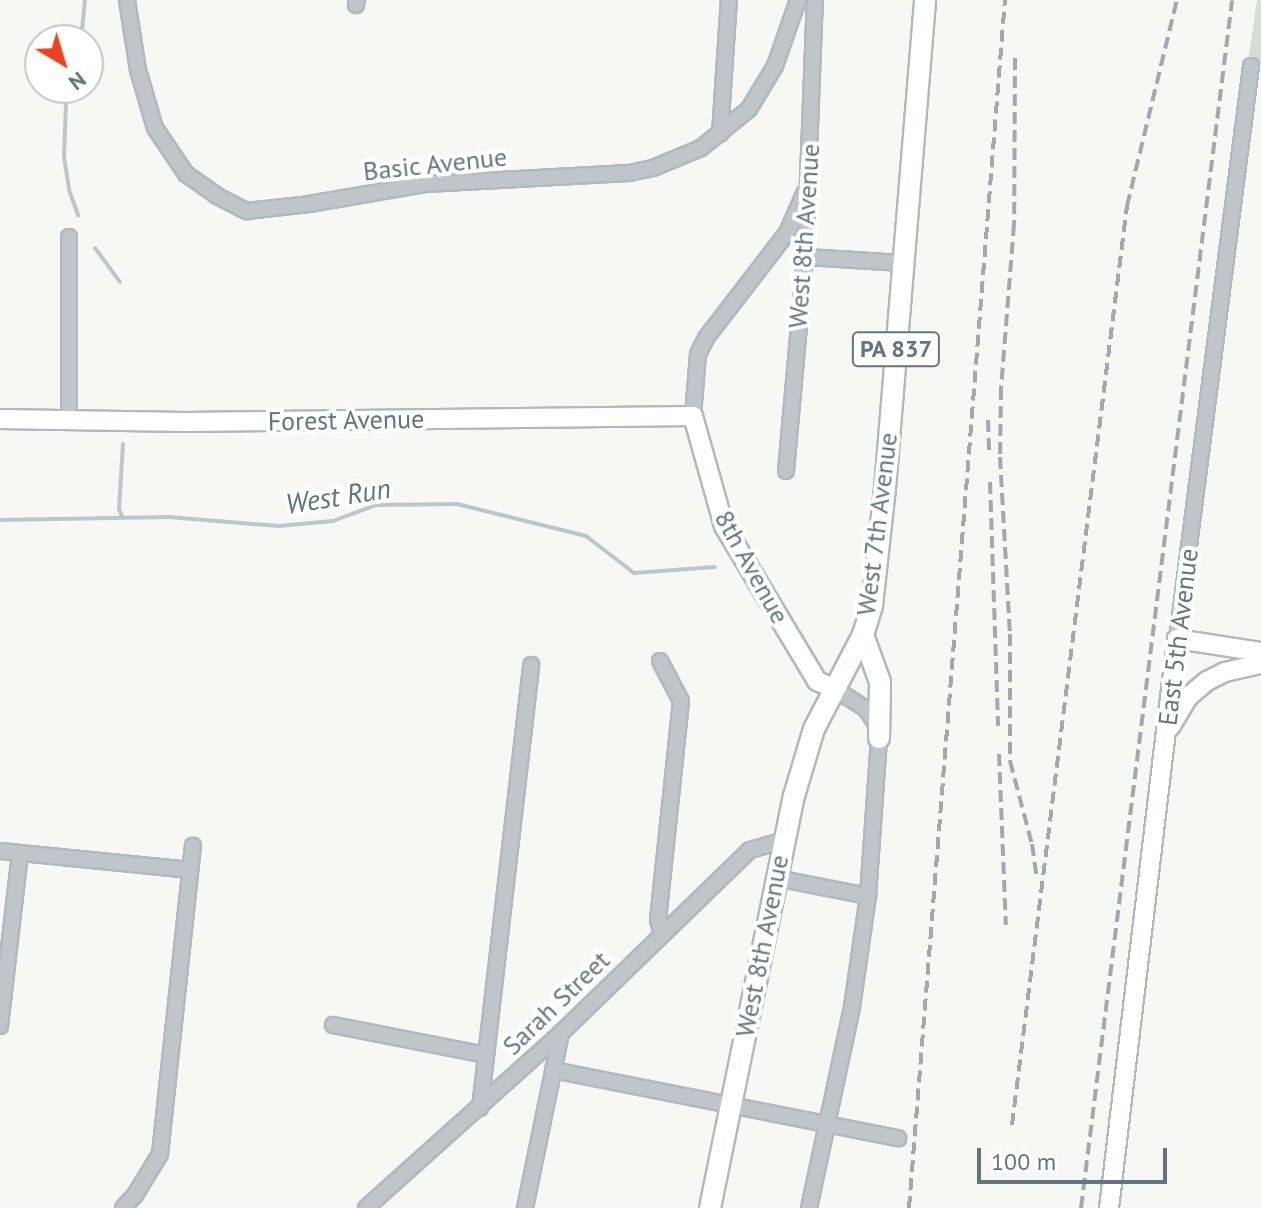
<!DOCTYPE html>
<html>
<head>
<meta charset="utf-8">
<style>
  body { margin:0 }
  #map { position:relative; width:1261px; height:1208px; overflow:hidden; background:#f7f7f4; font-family:"PT Sans",sans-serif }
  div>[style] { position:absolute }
  .green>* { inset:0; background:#d7ddd3 }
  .stream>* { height:4px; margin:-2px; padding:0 2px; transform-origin:2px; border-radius:2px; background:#bac8cc }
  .roads { filter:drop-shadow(2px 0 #b2b9be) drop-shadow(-2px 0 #b2b9be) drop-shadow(0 2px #b2b9be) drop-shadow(0 -2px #b2b9be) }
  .street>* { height:14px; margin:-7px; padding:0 7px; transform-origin:7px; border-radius:7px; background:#c0c5c9 }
  .secondary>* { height:18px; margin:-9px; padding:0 9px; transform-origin:9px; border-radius:9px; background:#fff }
  .primary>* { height:20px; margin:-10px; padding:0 10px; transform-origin:10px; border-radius:10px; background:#fff }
  .rail>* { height:4px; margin-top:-2px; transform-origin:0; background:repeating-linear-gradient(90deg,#a1a9af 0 12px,transparent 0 18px) }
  span { translate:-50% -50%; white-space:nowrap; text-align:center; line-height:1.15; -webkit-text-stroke:8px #fff; paint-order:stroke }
  .shield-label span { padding:2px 6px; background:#fff; border:2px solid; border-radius:6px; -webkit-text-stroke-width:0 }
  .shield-label { font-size:24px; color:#617581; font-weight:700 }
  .street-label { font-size:26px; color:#617581 }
  .water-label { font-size:28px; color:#5c757c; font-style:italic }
  .north { position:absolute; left:24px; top:24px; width:80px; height:80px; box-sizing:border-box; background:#fff; border:2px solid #c0c8cd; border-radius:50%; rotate:142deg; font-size:22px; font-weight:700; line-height:32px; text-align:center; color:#617581 }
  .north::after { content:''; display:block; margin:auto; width:28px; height:36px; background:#eb4321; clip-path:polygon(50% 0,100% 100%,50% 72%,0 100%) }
  .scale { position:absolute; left:977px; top:1148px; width:190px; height:36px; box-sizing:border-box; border:4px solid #617581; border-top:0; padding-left:10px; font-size:24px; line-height:28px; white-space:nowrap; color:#617581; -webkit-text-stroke:6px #fff; paint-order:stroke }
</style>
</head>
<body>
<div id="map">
  <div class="green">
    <div style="clip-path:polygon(1257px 0,1261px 0,1261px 64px,1248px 62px)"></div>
  </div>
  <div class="stream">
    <div style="left:81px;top:40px;width:40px;rotate:-84.3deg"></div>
    <div style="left:70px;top:88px;width:16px;rotate:104deg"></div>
    <div style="left:66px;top:104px;width:53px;rotate:92.2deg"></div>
    <div style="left:64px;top:157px;width:33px;rotate:81deg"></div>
    <div style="left:69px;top:190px;width:27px;rotate:70deg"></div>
    <div style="left:95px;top:248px;width:42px;rotate:53.7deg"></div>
    <div style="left:122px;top:516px;width:8px;rotate:-113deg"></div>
    <div style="left:119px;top:509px;width:65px;rotate:-86.5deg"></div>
    <div style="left:0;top:520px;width:169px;rotate:-1deg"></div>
    <div style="left:169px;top:517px;width:110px;rotate:4.7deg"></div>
    <div style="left:279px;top:526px;width:54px;rotate:-5.3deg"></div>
    <div style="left:333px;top:521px;width:46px;rotate:-20.4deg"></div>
    <div style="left:376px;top:505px;width:81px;rotate:-0.7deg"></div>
    <div style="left:457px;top:504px;width:133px;rotate:13.9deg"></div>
    <div style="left:586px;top:536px;width:61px;rotate:37.6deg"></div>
    <div style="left:634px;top:573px;width:81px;rotate:-4.2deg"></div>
  </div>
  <div class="roads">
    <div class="street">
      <div style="left:127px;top:0;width:71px;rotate:81.1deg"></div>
      <div style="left:138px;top:70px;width:60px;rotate:73.7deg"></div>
      <div style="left:155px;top:128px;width:55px;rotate:56deg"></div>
      <div style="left:186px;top:174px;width:38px;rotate:35deg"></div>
      <div style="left:217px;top:196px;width:34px;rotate:27deg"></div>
      <div style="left:247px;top:211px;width:62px;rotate:-6.4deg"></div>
      <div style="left:309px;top:204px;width:119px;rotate:-9.7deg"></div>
      <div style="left:426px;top:184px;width:203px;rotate:-3.1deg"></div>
      <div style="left:629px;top:173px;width:25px;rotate:-12deg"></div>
      <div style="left:653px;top:168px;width:52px;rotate:-22.6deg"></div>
      <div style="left:701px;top:148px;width:62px;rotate:-39.1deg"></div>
      <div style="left:749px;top:109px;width:50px;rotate:-58.8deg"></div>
      <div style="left:775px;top:66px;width:70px;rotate:-70.8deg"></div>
      <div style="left:356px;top:5px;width:5px;rotate:-79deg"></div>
      <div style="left:720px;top:134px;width:134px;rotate:-86.2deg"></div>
      <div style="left:805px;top:257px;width:98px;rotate:3.5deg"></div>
      <div style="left:693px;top:416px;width:62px;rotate:-85.4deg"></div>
      <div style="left:698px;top:354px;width:18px;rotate:-63deg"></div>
      <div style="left:706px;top:338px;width:133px;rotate:-52.4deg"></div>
      <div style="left:787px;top:233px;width:43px;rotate:-66.4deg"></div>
      <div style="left:69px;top:418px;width:181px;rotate:-90deg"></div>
      <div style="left:786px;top:471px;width:215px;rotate:-84.9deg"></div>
      <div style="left:805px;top:257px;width:257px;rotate:-87.8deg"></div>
      <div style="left:1177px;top:639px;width:578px;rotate:-82.64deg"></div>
      <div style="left:660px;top:661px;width:45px;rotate:62.3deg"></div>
      <div style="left:681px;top:701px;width:220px;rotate:96deg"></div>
      <div style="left:658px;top:920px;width:15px;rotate:74deg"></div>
      <div style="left:0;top:851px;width:190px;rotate:5.7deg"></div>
      <div style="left:776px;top:878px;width:94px;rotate:11.1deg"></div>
      <div style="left:333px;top:1025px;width:156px;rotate:11.1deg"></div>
      <div style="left:0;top:1026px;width:173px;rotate:-83.4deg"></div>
      <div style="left:553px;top:1070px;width:352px;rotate:11.2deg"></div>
      <div style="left:480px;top:1108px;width:446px;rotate:-83.4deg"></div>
      <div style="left:123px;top:1208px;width:18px;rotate:-47deg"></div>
      <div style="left:135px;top:1195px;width:48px;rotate:-58.6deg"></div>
      <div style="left:160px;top:1154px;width:310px;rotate:-83.9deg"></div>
      <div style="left:366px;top:1208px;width:262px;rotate:-41.9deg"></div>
      <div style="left:561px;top:1033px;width:263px;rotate:-44.1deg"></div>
      <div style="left:750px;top:850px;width:33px;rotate:-16deg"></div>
      <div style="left:525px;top:1208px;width:179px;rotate:-78.4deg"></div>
      <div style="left:809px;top:1208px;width:206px;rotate:-77.9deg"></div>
      <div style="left:852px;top:1007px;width:112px;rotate:-81.8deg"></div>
      <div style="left:868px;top:896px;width:158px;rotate:-86deg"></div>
      <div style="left:879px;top:738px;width:16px;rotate:-104deg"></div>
      <div style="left:875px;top:722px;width:16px;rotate:-125deg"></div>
      <div style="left:866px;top:709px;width:37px;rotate:-147deg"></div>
    </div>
    <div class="secondary">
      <div style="left:0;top:419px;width:185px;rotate:0.9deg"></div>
      <div style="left:185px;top:422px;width:508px;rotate:-0.68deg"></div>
      <div style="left:693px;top:416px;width:114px;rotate:74.3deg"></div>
      <div style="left:724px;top:526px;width:181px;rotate:59deg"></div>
      <div style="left:817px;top:681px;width:20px;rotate:24deg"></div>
      <div style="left:1170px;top:727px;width:35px;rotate:-59deg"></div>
      <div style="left:1188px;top:697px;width:25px;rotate:-40deg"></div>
      <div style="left:1207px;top:681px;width:20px;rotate:-27deg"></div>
      <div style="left:1225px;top:672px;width:37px;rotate:-13deg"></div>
      <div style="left:1109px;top:1208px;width:573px;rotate:-83.19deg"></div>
      <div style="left:1177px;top:639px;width:85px;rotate:8.8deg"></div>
    </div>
    <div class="primary">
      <div style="left:863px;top:635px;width:50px;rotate:70.1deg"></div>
      <div style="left:880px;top:682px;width:56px;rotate:91deg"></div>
      <div style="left:710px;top:1208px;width:420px;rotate:-78.5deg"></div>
      <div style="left:794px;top:796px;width:70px;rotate:-73.4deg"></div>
      <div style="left:814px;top:729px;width:106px;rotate:-62.5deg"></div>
      <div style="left:863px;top:635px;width:30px;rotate:-73deg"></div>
      <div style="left:872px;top:606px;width:119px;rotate:-83.7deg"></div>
      <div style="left:885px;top:488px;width:490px;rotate:-85.3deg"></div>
    </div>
  </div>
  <div class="rail">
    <div style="left:1015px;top:58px;width:166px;rotate:90.3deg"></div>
    <div style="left:1014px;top:224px;width:165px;rotate:94.5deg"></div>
    <div style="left:1001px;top:388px;width:69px;rotate:90.8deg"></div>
    <div style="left:1000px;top:457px;width:177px;rotate:86.8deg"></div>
    <div style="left:1010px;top:634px;width:127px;rotate:90deg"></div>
    <div style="left:1010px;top:761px;width:86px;rotate:75.2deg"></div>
    <div style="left:1032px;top:844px;width:36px;rotate:82deg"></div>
    <div style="left:988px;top:420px;width:30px;rotate:88deg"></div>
    <div style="left:990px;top:482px;width:244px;rotate:88.1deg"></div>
    <div style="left:999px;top:754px;width:171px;rotate:87.7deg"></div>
    <div style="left:1012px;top:1125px;width:926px;rotate:-82.87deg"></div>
    <div style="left:1127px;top:206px;width:212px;rotate:-76.4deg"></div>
    <div style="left:909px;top:1208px;width:1212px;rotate:-85.46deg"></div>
    <div style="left:1081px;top:1208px;width:1217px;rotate:-82.87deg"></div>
  </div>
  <div class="shield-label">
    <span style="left:896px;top:349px">PA 837</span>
  </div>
  <div class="street-label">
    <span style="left:435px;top:164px;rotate:-6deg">Basic Avenue</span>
    <span style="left:804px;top:236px;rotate:-86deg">West 8th Avenue</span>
    <span style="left:346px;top:420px;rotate:-1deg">Forest Avenue</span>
    <span style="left:877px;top:524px;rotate:-83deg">West 7th Avenue</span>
    <span style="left:752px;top:567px;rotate:61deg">8th Avenue</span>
    <span style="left:1178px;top:637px;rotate:-83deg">East 5th Avenue</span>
    <span style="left:762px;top:946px;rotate:-79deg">West 8th Avenue</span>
    <span style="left:556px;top:1003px;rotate:-44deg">Sarah Street</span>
  </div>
  <div class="water-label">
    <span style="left:338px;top:496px;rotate:-9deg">West Run</span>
  </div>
  <div class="north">N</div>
  <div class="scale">100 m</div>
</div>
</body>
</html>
